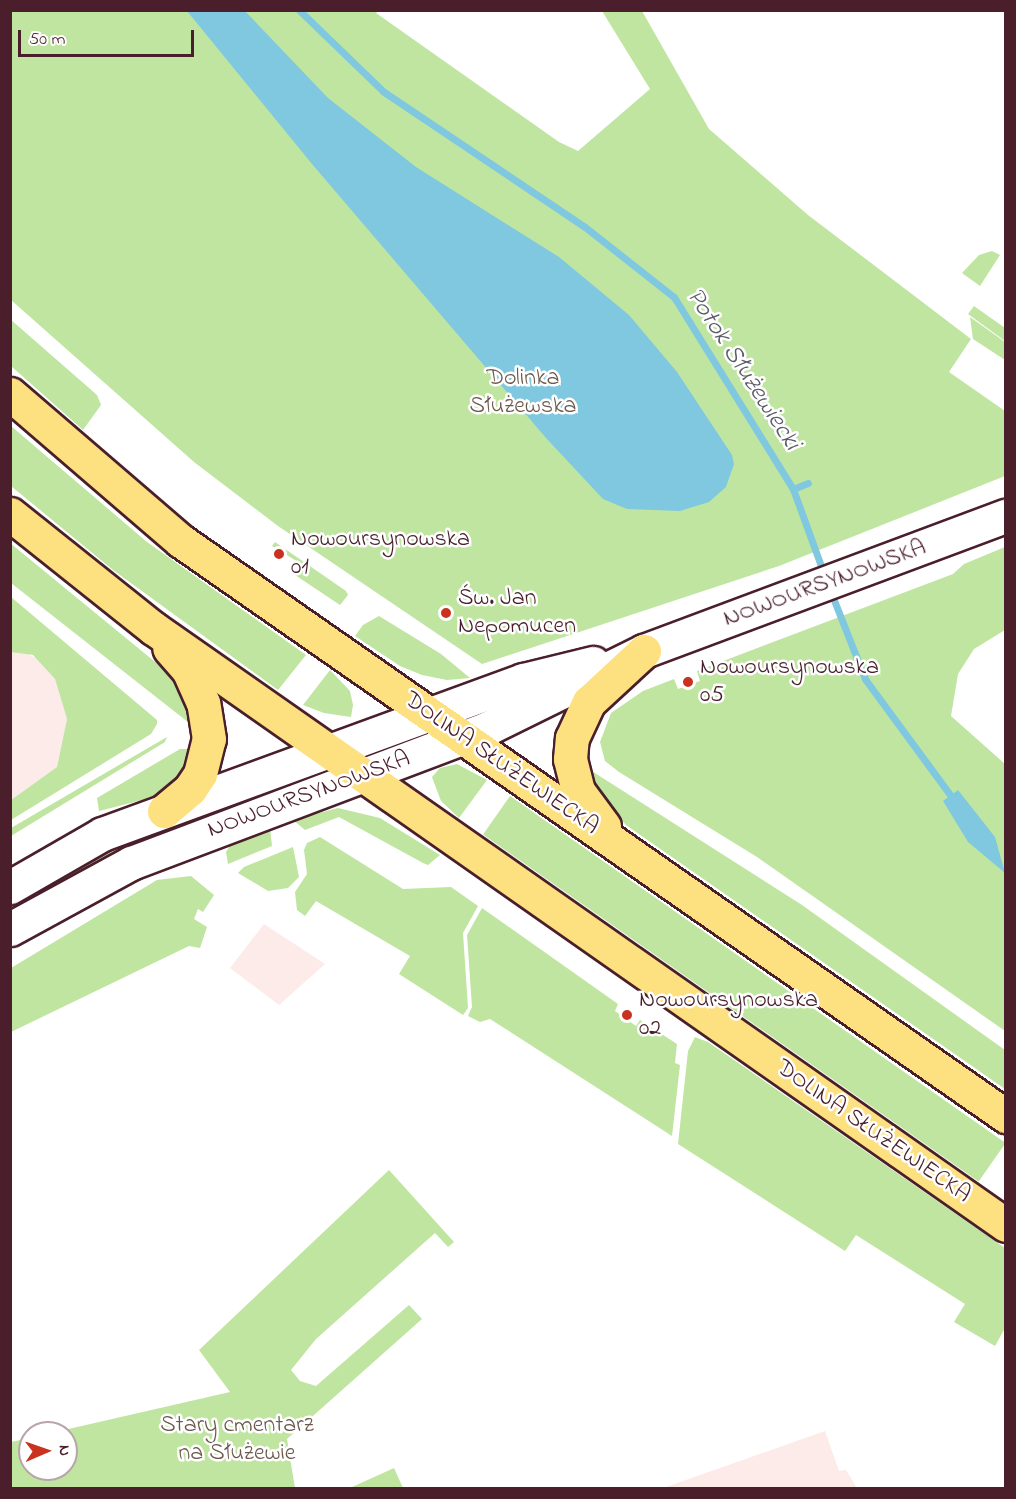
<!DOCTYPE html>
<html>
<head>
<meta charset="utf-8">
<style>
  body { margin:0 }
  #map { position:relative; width:1016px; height:1499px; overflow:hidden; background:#fff; font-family:"Indie Flower",sans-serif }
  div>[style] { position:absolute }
  .built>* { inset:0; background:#fcebe8 }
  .green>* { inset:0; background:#bfe5a0; transform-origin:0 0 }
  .water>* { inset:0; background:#7fc8e0 }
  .stream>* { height:7px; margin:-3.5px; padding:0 3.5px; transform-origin:3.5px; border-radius:3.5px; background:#7fc8e0 }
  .roads { filter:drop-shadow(2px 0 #4a1f2b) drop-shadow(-2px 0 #4a1f2b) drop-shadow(0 2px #4a1f2b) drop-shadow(0 -2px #4a1f2b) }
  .tertiary>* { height:33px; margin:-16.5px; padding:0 16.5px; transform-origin:16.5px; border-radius:16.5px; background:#fff }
  .primary>* { height:33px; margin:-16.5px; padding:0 16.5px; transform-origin:16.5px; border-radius:16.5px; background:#fde080 }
  .dots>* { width:16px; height:16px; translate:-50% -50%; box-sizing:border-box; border:3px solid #fff; border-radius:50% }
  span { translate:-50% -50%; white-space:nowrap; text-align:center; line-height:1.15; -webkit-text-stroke:5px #fff; paint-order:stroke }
  .park-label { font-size:24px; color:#6d5a4e }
  .poi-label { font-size:24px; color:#4a1f2b }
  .left { translate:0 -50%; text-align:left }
  .street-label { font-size:24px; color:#4a1f2b }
  .water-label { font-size:26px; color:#5d5a6a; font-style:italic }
  .frame { position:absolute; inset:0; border:12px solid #4a1f2b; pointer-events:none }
  .north { position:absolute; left:18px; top:1421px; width:60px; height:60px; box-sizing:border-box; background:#fff; border:2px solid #b7a5aa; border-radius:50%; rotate:88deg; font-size:16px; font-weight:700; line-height:24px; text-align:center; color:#4a1f2b }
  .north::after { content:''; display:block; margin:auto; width:21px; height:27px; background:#c8321e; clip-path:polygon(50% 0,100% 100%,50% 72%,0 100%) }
  .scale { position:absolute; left:18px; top:30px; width:176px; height:27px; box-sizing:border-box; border:3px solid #4a1f2b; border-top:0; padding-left:8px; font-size:18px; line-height:21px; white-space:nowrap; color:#4a1f2b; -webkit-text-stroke:4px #fff; paint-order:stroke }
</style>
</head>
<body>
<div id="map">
  <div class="built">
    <div style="clip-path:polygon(21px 651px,36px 658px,55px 679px,67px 719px,57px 767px,11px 800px,11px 652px)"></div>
    <div style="clip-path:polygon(264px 924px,325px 964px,279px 1005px,230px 968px)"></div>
    <div style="clip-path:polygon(825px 1431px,839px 1471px,846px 1470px,857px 1488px,663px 1488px)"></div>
  </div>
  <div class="green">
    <div style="clip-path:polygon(10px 11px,379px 11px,376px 13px,559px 142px,578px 151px,650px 89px,602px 11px,642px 11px,709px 129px,808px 215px,971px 339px,949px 372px,1005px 411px,1005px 476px,779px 566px,482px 664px,278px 526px,194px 462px,11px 300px)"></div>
    <div style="clip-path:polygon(992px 251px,1000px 255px,980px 286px,962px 273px,979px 255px)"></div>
    <div style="clip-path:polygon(974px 306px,1005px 328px,1005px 341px,968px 314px)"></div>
    <div style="clip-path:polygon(970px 317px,1005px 342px,1005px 360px,973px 339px)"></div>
    <div style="clip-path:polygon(10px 319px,97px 395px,101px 405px,83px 430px,11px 366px)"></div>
    <div style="clip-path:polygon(11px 426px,147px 542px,306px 655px,278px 690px,113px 570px,11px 486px)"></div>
    <div style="clip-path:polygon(275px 542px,346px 591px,348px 595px,340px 605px,295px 575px,303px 565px,272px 546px)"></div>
    <div style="clip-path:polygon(10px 543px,182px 684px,193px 726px,11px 583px)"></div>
    <div style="clip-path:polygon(1005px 547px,1005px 630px,974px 649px,958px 674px,951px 716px,1005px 764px,1005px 1031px,757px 857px,619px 772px,605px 761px,600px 742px,611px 713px,643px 691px,674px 679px,678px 689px,700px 681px,697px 671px,953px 574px,964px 564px)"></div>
    <div style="clip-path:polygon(11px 597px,157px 720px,157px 724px,151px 734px,11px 820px,11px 800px,57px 767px,67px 719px,55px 679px,33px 655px,11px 652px)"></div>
    <div style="clip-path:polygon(379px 616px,441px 654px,470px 678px,447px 680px,422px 675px,400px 666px,355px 636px,363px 625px)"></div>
    <div style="clip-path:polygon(330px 670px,350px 691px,353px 705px,351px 717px,324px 713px,303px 705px)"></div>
    <div style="clip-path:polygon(167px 737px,165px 742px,11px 836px,11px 828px)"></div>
    <div style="clip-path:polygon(180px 749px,190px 749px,185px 777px,158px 796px,99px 811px,97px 798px)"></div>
    <div style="clip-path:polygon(457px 764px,487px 780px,459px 818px,441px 801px,432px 777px,440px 768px)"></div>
    <div style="clip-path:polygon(587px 768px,802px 905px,1005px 1050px,1005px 1089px,626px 825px,592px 789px)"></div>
    <div style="left:510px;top:796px;width:605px;height:47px;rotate:35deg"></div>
    <div style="clip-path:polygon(206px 808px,208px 815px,119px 851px,11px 913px,11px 901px,83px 857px)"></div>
    <div style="clip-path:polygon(338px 808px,380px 818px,440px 855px,428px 865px,423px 863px,339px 817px,305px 830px,293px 820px)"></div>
    <div style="clip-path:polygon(270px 828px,272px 846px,228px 864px,226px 852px,233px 841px)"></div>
    <div style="clip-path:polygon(320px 837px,403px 889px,451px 887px,478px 906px,463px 933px,468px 1008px,463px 1015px,399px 974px,410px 956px,316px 901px,305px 916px,297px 910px,295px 892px,307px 874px,304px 850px,307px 843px)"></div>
    <div style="clip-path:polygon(293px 847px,299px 877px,288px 888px,268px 891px,238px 873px,244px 867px)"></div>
    <div style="clip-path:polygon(191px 876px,214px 895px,203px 912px,198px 909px,194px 919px,207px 927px,200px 948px,189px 946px,11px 1032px,11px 968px,157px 880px)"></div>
    <div style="clip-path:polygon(482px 908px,618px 1004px,615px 1011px,636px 1026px,640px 1020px,677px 1044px,675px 1063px,680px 1065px,672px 1136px,490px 1019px,480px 1022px,468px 1016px,472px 1007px,467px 935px)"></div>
    <div style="clip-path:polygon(695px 1037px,708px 1042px,1005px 1248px,1005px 1328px,995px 1346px,954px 1322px,965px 1304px,856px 1235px,845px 1251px,678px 1144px,688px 1051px)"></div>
    <div style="clip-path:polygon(389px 1170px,454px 1242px,448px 1247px,435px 1233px,316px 1339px,291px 1370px,300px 1381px,316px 1386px,409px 1305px,422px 1319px,287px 1439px,295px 1488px,11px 1488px,11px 1442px,30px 1438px,30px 1469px,66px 1469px,66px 1433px,51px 1433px,230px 1392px,199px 1350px)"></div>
    <div style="clip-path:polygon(394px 1468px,403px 1488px,350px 1488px)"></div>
  </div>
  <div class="water">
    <div style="clip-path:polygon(187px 11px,245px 11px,328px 98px,416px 167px,559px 257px,629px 315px,677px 372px,732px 455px,734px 464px,726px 487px,709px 502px,680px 511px,627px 509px,603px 499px,546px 438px,312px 164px)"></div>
    <div style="clip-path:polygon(958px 790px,995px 837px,1005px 873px,968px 842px,943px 801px)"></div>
  </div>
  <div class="stream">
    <div style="left:299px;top:10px;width:118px;rotate:44deg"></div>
    <div style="left:384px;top:92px;width:242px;rotate:33.9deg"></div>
    <div style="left:585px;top:227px;width:113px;rotate:38.2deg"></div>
    <div style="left:674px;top:297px;width:226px;rotate:58.2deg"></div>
    <div style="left:793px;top:489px;width:90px;rotate:70deg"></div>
    <div style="left:793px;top:489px;width:16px;rotate:-22deg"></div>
    <div style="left:830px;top:590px;width:96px;rotate:68.5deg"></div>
    <div style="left:865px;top:679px;width:154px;rotate:53.7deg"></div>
  </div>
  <div class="roads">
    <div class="tertiary">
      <div style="left:10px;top:887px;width:106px;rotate:-29.9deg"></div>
      <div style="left:102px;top:834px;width:448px;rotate:-20.1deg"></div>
      <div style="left:523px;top:680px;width:72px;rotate:-13.7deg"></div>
      <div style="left:10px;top:929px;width:138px;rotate:-28.6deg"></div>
      <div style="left:131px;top:863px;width:382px;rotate:-20.7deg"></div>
      <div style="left:488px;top:728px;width:174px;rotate:-26.3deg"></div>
      <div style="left:644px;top:651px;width:386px;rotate:-20.5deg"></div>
    </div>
    <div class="primary">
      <div style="left:10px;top:394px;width:225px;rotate:40.7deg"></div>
      <div style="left:181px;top:541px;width:1006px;rotate:34.88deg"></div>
      <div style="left:10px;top:514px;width:183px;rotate:38.6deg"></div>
      <div style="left:153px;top:628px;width:1041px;rotate:34.99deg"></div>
      <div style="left:164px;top:811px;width:34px;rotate:-40deg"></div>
      <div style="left:190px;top:789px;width:18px;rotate:-56deg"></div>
      <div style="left:200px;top:774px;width:36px;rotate:-76deg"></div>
      <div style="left:209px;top:739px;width:36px;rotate:-99deg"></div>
      <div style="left:203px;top:703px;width:35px;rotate:-114deg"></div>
      <div style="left:189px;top:671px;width:30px;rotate:-131deg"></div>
      <div style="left:604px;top:826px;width:44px;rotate:-126.6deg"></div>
      <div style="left:578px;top:791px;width:33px;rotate:-104deg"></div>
      <div style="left:570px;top:759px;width:21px;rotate:-85deg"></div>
      <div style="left:572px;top:738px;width:40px;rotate:-65deg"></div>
      <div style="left:589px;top:702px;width:75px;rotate:-42.8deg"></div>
    </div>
  </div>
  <div class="dots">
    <div style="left:279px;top:554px;background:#c8321e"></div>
    <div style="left:446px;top:613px;background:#c8321e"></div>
    <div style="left:688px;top:682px;background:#c8321e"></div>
    <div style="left:627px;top:1015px;background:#c8321e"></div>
  </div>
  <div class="park-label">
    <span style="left:523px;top:393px">Dolinka<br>Służewska</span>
    <span style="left:237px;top:1440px">Stary cmentarz<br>na Służewie</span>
  </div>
  <div class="poi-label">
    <span class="left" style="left:291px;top:554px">Nowoursynowska<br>01</span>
    <span class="left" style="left:458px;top:613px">Św. Jan<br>Nepomucen</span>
    <span class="left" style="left:700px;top:682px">Nowoursynowska<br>05</span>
    <span class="left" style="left:639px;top:1015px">Nowoursynowska<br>02</span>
  </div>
  <div class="street-label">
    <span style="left:825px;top:584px;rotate:-20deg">NOWOURSYNOWSKA</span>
    <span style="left:501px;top:764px;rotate:35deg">DOLINA SŁUŻEWIECKA</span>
    <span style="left:309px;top:795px;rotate:-20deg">NOWOURSYNOWSKA</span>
    <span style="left:873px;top:1132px;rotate:35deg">DOLINA SŁUŻEWIECKA</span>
  </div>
  <div class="water-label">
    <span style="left:742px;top:370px;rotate:57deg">Potok Służewiecki</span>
  </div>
  <div class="frame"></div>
  <div class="north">N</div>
  <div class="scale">50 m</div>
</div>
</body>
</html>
